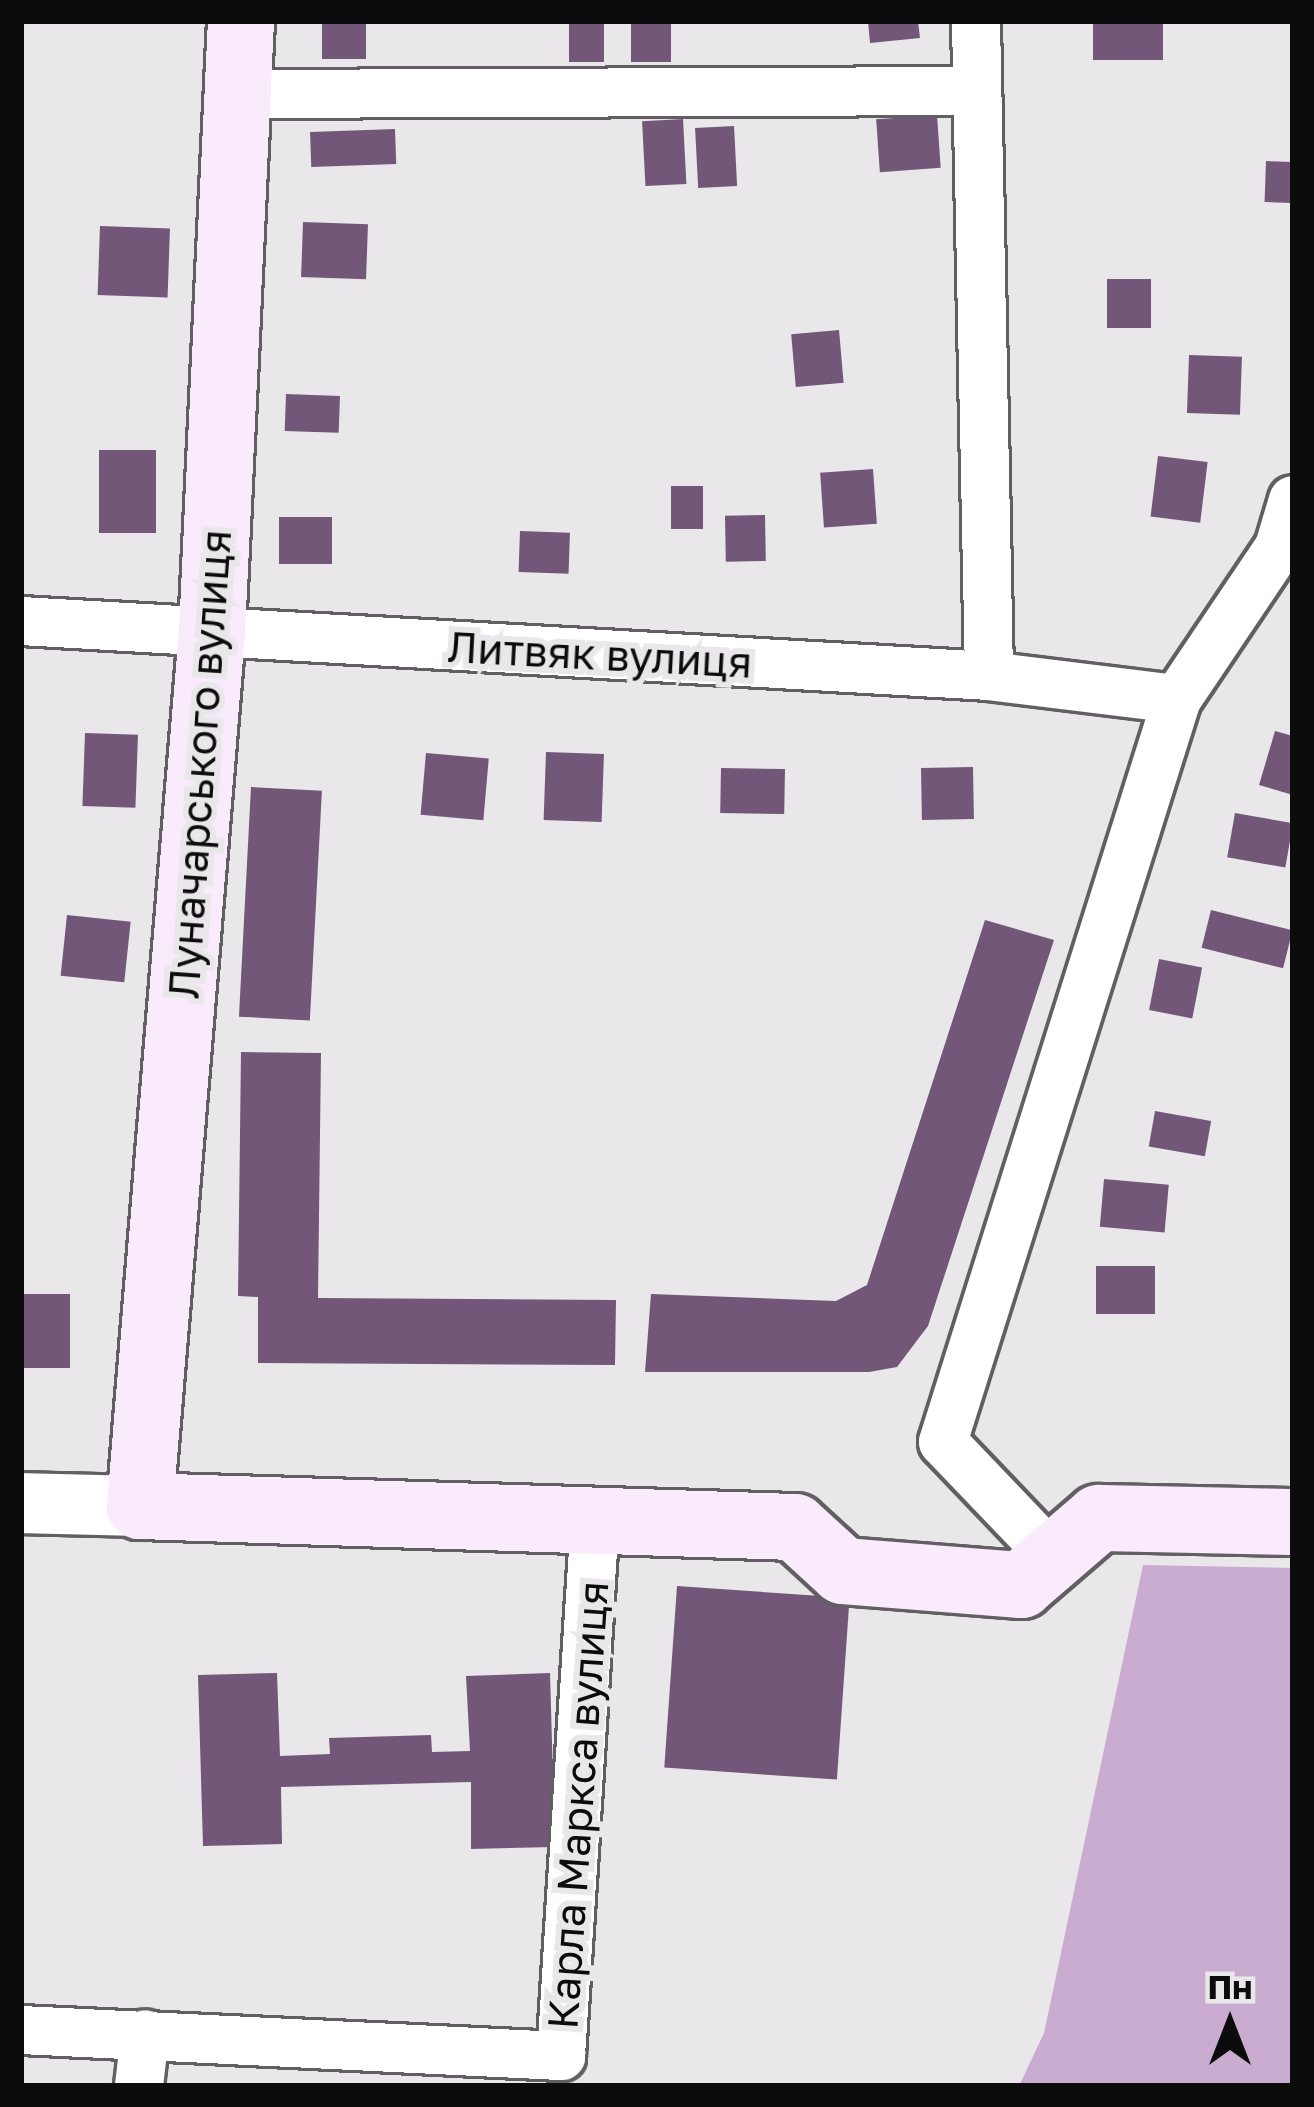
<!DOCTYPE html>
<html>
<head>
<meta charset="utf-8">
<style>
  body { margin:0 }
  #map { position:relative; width:1314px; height:2107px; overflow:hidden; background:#eae7eb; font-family:"Golos Text",sans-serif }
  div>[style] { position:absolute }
  .forest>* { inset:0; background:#cbacd1 }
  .building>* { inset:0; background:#725778; transform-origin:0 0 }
  .roads { filter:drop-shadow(3px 0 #625f63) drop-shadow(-3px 0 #625f63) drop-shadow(0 3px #625f63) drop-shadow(0 -3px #625f63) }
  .minor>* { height:48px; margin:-24px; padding:0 24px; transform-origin:24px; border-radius:24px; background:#fff }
  .tertiary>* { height:60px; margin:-30px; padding:0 30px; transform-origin:30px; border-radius:30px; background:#fff }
  .secondary>* { height:66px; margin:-33px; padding:0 33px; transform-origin:33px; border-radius:33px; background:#f9eafc }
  span { translate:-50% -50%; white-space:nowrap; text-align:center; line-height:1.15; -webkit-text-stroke:12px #eae7eb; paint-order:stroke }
  .street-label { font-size:42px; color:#0d0c0d }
  .frame { position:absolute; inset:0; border:24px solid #0d0c0d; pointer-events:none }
  .north { position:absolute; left:1170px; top:1963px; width:120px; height:120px; -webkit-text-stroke:9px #eae7eb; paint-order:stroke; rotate:0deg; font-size:33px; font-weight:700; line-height:48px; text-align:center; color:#0d0c0d }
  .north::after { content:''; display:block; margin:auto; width:42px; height:54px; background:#0d0c0d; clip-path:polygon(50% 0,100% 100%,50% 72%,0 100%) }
</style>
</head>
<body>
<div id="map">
  <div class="forest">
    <div style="clip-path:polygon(1143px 1565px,1293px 1568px,1293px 2086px,1019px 2086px,1044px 2033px)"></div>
  </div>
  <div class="building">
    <div style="left:322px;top:21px;width:44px;height:38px"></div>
    <div style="left:569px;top:21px;width:35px;height:41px"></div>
    <div style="left:631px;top:21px;width:40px;height:41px"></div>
    <div style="clip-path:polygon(868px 21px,918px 21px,920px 38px,870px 43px)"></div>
    <div style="left:1093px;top:21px;width:70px;height:39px"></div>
    <div style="left:937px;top:115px;width:53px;height:61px;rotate:86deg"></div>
    <div style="left:683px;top:119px;width:65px;height:41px;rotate:87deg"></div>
    <div style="left:734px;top:126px;width:60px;height:39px;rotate:87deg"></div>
    <div style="left:395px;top:129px;width:35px;height:85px;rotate:88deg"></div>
    <div style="left:1266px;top:161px;width:27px;height:41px;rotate:2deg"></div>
    <div style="left:303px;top:222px;width:65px;height:55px;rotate:2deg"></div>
    <div style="left:100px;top:226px;width:70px;height:69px;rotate:2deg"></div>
    <div style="left:1107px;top:279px;width:44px;height:49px"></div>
    <div style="left:839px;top:330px;width:53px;height:48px;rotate:85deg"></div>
    <div style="left:1189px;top:355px;width:53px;height:58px;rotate:2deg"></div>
    <div style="left:286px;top:394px;width:54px;height:37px;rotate:2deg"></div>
    <div style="left:99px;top:450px;width:57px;height:83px"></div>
    <div style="left:1158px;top:456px;width:50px;height:61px;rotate:7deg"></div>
    <div style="left:873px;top:469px;width:55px;height:53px;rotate:86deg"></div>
    <div style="left:671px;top:486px;width:32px;height:43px"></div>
    <div style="left:765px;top:515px;width:46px;height:40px;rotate:89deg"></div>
    <div style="left:279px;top:517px;width:53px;height:47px"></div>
    <div style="left:520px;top:531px;width:50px;height:41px;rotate:2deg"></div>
    <div style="clip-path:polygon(1275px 731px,1293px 736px,1293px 795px,1259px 785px)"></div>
    <div style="left:85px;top:733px;width:53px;height:73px;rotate:2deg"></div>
    <div style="left:546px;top:752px;width:58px;height:68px;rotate:2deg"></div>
    <div style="left:426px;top:753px;width:63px;height:62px;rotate:5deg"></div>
    <div style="left:973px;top:767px;width:52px;height:52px;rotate:89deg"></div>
    <div style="left:721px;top:768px;width:64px;height:45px;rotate:1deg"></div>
    <div style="left:251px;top:787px;width:71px;height:230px;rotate:3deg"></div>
    <div style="left:1235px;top:813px;width:59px;height:45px;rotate:10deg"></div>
    <div style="left:1211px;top:910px;width:84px;height:39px;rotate:14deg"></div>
    <div style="left:67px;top:915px;width:64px;height:61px;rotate:6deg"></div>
    <div style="clip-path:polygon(985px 920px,1054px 940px,928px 1326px,897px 1367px,869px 1372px,645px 1372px,651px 1294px,836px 1301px,867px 1285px)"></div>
    <div style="left:1159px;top:959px;width:44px;height:52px;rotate:11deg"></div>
    <div style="clip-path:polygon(241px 1052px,321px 1053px,318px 1298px,616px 1300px,615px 1365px,258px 1363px,258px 1297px,238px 1296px)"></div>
    <div style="left:1155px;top:1111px;width:57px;height:36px;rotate:10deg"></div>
    <div style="left:1104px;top:1179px;width:65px;height:48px;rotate:5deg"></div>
    <div style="left:1096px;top:1266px;width:59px;height:48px"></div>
    <div style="left:21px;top:1294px;width:49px;height:74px"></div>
    <div style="left:677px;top:1586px;width:173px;height:182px;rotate:4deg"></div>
    <div style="clip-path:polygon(277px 1673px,280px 1756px,330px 1754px,329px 1738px,431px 1735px,432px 1752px,470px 1751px,466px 1676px,550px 1673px,555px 1847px,471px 1849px,471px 1782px,281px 1787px,282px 1844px,203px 1846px,198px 1675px)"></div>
  </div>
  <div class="roads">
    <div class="minor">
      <div style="left:976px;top:21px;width:655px;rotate:88.86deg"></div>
      <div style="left:237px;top:94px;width:739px;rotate:-0.23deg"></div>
      <div style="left:21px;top:621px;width:970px;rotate:3.25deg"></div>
      <div style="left:989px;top:676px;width:189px;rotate:7deg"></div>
      <div style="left:1053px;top:1557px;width:159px;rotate:-133.7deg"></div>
      <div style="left:943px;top:1442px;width:779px;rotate:-72.52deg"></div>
      <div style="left:1177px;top:699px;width:183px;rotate:-56.1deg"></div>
      <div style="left:1279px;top:547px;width:49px;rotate:-73.4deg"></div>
      <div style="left:21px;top:2030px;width:541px;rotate:2.76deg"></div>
      <div style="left:561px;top:2056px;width:539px;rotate:-86.38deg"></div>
      <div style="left:139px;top:2086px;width:52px;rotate:-83.4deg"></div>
    </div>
    <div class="tertiary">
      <div style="left:21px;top:1503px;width:119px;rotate:1.4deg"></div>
    </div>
    <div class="secondary">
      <div style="left:241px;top:21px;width:612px;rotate:92.72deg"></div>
      <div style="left:212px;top:632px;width:877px;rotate:94.71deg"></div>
      <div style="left:140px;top:1506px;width:655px;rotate:1.84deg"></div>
      <div style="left:795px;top:1527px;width:65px;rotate:42.5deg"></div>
      <div style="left:843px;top:1571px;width:179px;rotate:4.5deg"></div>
      <div style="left:1021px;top:1585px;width:103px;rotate:-40.7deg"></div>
      <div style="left:1099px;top:1518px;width:194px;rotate:1.2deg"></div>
    </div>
  </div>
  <div class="street-label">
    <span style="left:600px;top:654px;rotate:3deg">Литвяк вулиця</span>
    <span style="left:199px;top:764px;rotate:-86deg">Луначарського вулиця</span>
    <span style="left:577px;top:1805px;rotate:-86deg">Карла Маркса вулиця</span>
  </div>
  <div class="frame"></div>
  <div class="north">Пн</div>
</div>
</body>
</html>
